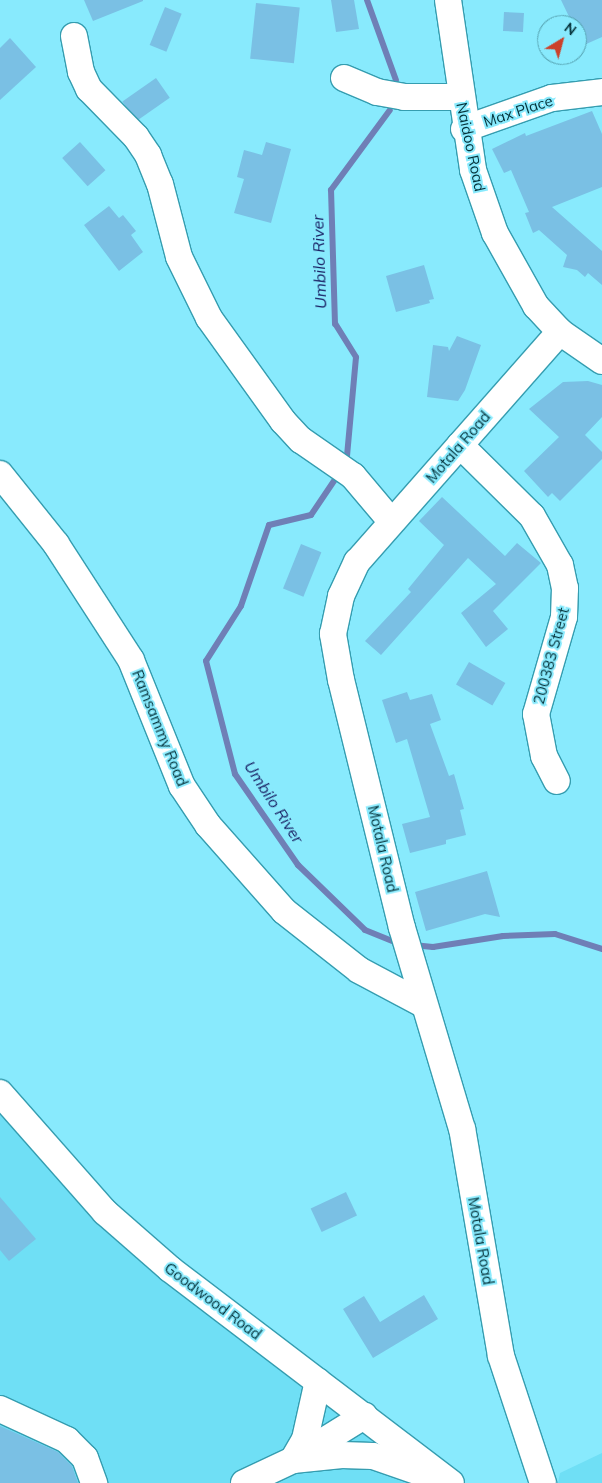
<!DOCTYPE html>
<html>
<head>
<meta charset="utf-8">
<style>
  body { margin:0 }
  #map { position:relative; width:602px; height:1483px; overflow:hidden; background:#88eafd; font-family:Mulish,sans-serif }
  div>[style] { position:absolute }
  .built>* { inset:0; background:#6fdff5 }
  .stream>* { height:6px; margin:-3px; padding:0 3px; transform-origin:3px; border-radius:3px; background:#6f7fb6 }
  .building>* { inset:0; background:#7ac0e4; transform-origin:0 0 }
  .roads { filter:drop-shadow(1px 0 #359db0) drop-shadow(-1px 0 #359db0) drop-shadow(0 1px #359db0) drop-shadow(0 -1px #359db0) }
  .minor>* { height:26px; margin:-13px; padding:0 13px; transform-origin:13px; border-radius:13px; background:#fff }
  span { translate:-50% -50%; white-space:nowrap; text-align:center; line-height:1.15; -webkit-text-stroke:4px #88eafd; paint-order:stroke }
  .street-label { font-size:15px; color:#05323a }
  .water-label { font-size:16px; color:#1a2164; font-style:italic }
  .north { position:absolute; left:537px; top:15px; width:50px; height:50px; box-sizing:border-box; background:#88eafd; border:1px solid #54a0af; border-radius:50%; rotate:37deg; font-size:14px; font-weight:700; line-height:20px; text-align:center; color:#05323a }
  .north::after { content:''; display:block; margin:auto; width:18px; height:22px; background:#cc412a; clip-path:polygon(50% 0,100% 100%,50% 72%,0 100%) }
</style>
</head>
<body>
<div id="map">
  <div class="built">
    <div style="clip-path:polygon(0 1087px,110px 1210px,453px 1483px,0 1483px)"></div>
    <div style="clip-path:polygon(602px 1453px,602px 1483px,558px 1483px,560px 1473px)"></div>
  </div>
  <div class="stream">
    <div style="left:367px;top:0;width:85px;rotate:70.1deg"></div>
    <div style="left:347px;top:456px;width:99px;rotate:-84.8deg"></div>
    <div style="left:356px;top:357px;width:39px;rotate:-122deg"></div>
    <div style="left:335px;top:324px;width:134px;rotate:-91.7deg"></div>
    <div style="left:331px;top:190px;width:99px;rotate:-53.6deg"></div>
    <div style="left:338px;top:475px;width:48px;rotate:124deg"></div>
    <div style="left:311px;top:515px;width:43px;rotate:166.6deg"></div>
    <div style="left:269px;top:525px;width:86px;rotate:109.1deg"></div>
    <div style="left:241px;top:606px;width:65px;rotate:122.5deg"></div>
    <div style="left:206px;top:661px;width:117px;rotate:75.6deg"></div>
    <div style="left:235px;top:774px;width:111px;rotate:55.3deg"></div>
    <div style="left:298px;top:865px;width:93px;rotate:44.1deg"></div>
    <div style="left:365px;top:930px;width:38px;rotate:22deg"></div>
    <div style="left:413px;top:945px;width:20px;rotate:6deg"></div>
    <div style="left:433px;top:947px;width:71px;rotate:-8.9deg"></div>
    <div style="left:503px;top:936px;width:52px;rotate:-2.2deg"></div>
    <div style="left:555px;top:934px;width:49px;rotate:17.7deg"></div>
  </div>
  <div class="building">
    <div style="clip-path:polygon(84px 0,143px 0,143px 1px,93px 21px)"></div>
    <div style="clip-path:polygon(331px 0,354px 0,359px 29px,336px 32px)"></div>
    <div style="clip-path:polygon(561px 0,602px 0,602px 37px,584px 45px,577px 25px,573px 25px)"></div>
    <div style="left:256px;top:3px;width:44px;height:56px;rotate:6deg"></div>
    <div style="left:165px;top:7px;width:18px;height:41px;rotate:22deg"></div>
    <div style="left:504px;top:12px;width:20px;height:19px;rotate:3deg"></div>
    <div style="clip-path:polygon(10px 38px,36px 67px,0 100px,0 48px)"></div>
    <div style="left:156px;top:78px;width:24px;height:41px;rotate:55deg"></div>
    <div style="clip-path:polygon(592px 111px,602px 134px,602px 187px,552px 207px,602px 251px,602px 285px,588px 273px,585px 277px,577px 270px,563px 267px,567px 255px,539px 230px,533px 233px,525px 213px,529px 212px,511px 170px,504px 173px,492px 149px,525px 133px,526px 136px)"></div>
    <div style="left:80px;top:142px;width:38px;height:24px;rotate:48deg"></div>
    <div style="clip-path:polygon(266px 142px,291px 149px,271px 223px,234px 213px,244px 179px,237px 177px,244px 150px,262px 155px)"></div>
    <div style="clip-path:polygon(109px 206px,119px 218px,123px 215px,136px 231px,131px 235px,143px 252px,119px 271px,84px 225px)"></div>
    <div style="clip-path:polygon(424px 265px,434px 299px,429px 300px,430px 303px,396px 312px,386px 276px)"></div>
    <div style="clip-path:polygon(457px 336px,481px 345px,465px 390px,458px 401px,427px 397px,433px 345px,448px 347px,449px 351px)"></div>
    <div style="clip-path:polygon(588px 381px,602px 385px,602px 417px,585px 435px,602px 452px,602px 459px,560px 501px,552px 493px,548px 497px,524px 471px,559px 437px,529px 409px,563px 382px)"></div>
    <div style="clip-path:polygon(442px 497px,505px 556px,517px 543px,541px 563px,493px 611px,508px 629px,486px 647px,461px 613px,496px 584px,468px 558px,381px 655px,365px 641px,411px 592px,408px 589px,444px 545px,419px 521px)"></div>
    <div style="left:301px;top:544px;width:22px;height:48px;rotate:22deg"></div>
    <div style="left:469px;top:662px;width:42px;height:26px;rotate:30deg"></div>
    <div style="clip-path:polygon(407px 692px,410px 700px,432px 694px,441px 720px,430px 724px,449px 776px,454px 774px,464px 809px,460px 810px,466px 835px,446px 840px,446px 844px,410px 853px,402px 824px,430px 817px,407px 739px,396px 743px,382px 700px)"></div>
    <div style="clip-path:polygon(487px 871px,500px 917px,485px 914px,426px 931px,415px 892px)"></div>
    <div style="left:346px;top:1192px;width:26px;height:39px;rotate:65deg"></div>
    <div style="clip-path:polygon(0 1197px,36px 1239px,9px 1261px,0 1250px)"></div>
    <div style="clip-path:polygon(424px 1295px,438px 1319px,373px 1358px,343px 1309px,364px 1296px,380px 1322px)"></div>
    <div style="clip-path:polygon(0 1426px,58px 1452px,72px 1466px,78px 1483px,0 1483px)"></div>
  </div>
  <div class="roads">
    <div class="minor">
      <div style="left:448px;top:0;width:172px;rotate:81.6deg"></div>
      <div style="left:473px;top:170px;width:67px;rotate:70.8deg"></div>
      <div style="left:495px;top:233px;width:84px;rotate:60.7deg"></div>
      <div style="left:536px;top:306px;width:35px;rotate:47deg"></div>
      <div style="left:560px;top:332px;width:51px;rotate:34.6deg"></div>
      <div style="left:74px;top:36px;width:37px;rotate:79deg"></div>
      <div style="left:81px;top:72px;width:19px;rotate:65deg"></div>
      <div style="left:89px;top:89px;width:67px;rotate:45.6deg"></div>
      <div style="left:136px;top:137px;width:22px;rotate:56deg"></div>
      <div style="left:148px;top:155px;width:31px;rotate:68deg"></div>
      <div style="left:160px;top:184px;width:75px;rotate:75.4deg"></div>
      <div style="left:179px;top:257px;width:68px;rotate:63.8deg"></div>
      <div style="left:209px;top:318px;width:127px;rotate:54.3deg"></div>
      <div style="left:283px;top:421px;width:26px;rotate:47deg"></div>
      <div style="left:301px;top:440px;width:63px;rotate:34.7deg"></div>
      <div style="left:353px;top:476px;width:59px;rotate:49.8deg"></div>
      <div style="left:344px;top:78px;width:36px;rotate:23deg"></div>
      <div style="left:377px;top:92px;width:27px;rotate:10deg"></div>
      <div style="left:404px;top:97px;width:56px"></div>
      <div style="left:464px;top:129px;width:93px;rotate:-19.4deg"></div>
      <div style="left:552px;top:98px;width:50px;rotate:-6.8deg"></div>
      <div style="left:460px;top:445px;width:101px;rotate:44.6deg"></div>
      <div style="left:532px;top:516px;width:56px;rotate:60.3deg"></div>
      <div style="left:560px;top:565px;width:24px;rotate:78deg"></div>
      <div style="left:565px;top:588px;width:29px;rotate:92deg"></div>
      <div style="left:564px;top:617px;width:101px;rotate:106.1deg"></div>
      <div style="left:536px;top:714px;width:43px;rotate:79.2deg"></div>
      <div style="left:544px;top:756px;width:28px;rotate:63deg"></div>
      <div style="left:0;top:474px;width:90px;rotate:51.3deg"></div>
      <div style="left:56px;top:544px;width:138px;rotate:57.1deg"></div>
      <div style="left:131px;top:660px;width:136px;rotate:68deg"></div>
      <div style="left:182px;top:786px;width:47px;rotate:56.3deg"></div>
      <div style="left:208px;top:825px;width:115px;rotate:48.5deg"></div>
      <div style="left:284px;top:911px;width:95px;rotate:38.2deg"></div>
      <div style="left:359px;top:970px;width:72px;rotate:28deg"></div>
      <div style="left:0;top:1093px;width:159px;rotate:48.6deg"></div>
      <div style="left:105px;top:1212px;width:86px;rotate:41.2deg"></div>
      <div style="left:170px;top:1269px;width:353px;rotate:37.3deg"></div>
      <div style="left:0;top:1409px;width:74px;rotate:24.8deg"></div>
      <div style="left:67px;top:1440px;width:25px;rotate:45deg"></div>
      <div style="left:85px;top:1458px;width:27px;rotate:70deg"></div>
      <div style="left:293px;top:1460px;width:49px;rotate:-5.8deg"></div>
      <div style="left:342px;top:1455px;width:31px;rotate:2deg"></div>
      <div style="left:373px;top:1456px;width:55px;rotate:19.1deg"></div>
      <div style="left:293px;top:1460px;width:24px;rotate:-60deg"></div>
      <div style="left:305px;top:1439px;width:59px;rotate:-77.4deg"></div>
      <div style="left:244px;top:1483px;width:54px;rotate:-25.1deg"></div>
      <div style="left:293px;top:1460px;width:84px;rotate:-31.8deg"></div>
      <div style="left:543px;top:1483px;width:134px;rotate:-108.3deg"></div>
      <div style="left:501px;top:1356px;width:230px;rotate:-99.7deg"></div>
      <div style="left:462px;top:1129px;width:210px;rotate:-106.6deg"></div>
      <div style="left:402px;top:928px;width:255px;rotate:-103.8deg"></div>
      <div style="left:341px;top:680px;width:47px;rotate:-99.9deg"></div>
      <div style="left:333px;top:634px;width:39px;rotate:-78deg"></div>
      <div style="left:341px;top:596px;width:38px;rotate:-65deg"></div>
      <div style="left:357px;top:562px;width:307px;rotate:-48.6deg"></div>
    </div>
  </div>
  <div class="street-label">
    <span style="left:518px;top:111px;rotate:-18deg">Max Place</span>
    <span style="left:471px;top:147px;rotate:78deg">Naidoo Road</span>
    <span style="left:458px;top:447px;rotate:-49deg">Motala Road</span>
    <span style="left:551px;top:656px;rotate:-75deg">200383 Street</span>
    <span style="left:160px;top:728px;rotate:68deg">Ramsammy Road</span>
    <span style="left:383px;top:849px;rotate:77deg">Motala Road</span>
    <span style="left:481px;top:1241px;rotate:80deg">Motala Road</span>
    <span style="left:213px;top:1301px;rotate:37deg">Goodwood Road</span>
  </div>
  <div class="water-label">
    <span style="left:319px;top:262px;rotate:-92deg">Umbilo River</span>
    <span style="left:274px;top:802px;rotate:57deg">Umbilo River</span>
  </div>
  <div class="north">N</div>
</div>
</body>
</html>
